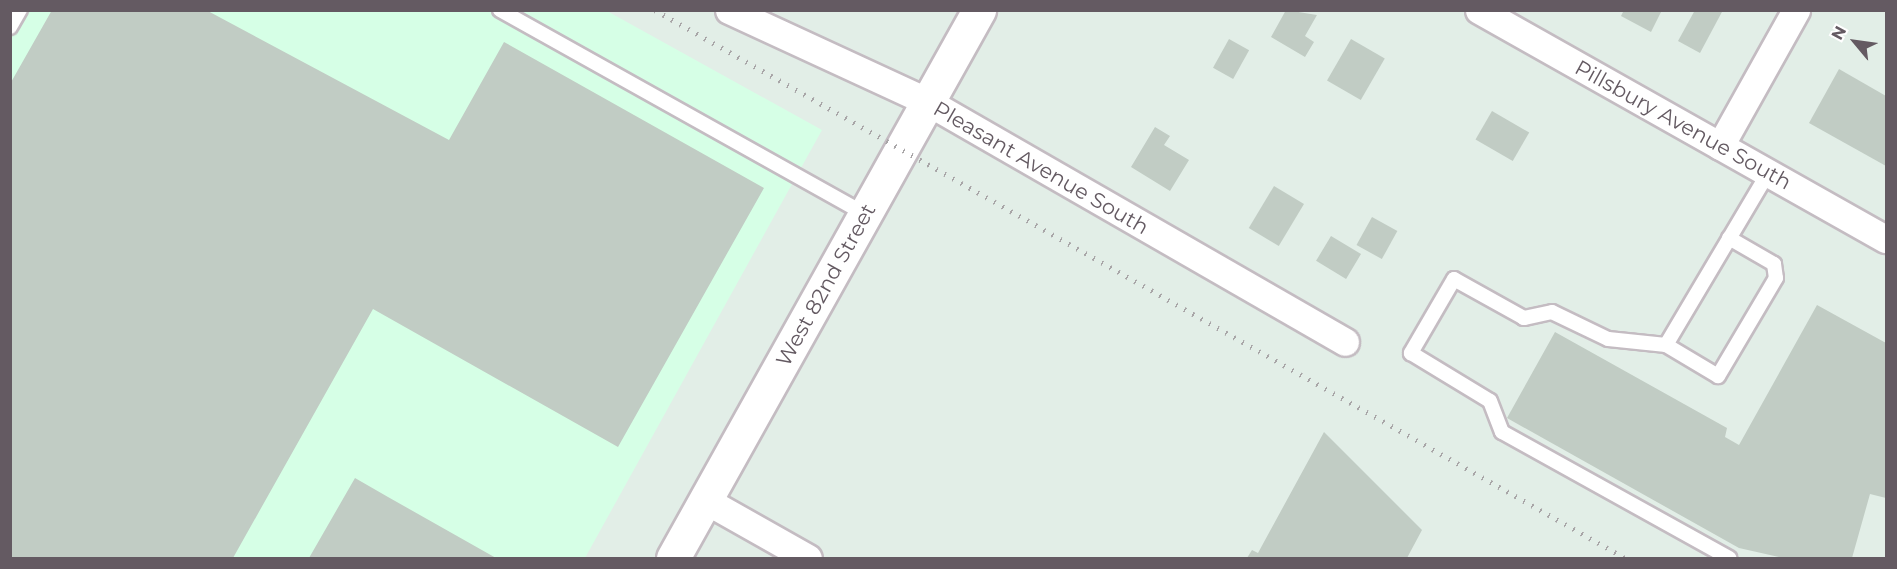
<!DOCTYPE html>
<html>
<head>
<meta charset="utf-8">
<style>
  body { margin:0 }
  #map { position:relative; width:1897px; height:569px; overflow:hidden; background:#e2eee7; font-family:Montserrat,sans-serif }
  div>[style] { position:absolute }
  .commercial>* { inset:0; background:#d6ffe6 }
  .building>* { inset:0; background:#c1ccc4; transform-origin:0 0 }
  .roads { filter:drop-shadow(2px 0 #c4bcc2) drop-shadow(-2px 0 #c4bcc2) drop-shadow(0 2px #c4bcc2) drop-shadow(0 -2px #c4bcc2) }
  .lane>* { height:14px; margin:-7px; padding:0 7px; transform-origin:7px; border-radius:7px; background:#fff }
  .street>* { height:27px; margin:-13.5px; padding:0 13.5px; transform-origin:13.5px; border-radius:13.5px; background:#fff }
  .secondary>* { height:33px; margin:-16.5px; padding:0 16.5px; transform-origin:16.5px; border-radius:16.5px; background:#fff }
  .rail>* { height:4.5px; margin-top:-2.25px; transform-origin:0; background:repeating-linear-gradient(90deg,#a8a5a7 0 1.5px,transparent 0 9.5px) }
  span { translate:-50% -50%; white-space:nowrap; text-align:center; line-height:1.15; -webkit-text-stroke:4.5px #fff; paint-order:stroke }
  .street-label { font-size:21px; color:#645a62 }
  .frame { position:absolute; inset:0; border:12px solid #645a62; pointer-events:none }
  .north { position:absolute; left:1825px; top:12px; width:60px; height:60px; -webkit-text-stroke:4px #fff; paint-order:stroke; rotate:299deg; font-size:16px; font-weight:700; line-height:24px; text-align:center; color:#645a62 }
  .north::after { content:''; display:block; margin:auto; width:21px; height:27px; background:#645a62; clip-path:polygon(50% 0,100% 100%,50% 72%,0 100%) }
</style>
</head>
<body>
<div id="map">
  <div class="commercial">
    <div style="clip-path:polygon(10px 11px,607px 11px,822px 130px,585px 558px,11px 558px)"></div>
  </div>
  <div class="building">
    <div style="clip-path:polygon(52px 10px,206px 10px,449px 140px,504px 42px,764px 188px,618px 447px,373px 309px,233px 558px,10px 558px,10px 84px)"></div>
    <div style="clip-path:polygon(1286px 10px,1317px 15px,1305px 36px,1314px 42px,1305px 57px,1271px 37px)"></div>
    <div style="clip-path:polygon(1624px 10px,1662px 10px,1651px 32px,1621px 16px)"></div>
    <div style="clip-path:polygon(1695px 10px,1723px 10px,1700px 53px,1678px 41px)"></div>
    <div style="left:1229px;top:39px;width:23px;height:33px;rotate:29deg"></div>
    <div style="left:1351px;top:39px;width:39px;height:48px;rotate:30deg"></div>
    <div style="clip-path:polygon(1839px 69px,1886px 96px,1886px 166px,1809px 123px)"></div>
    <div style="left:1492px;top:111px;width:43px;height:33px;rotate:30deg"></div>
    <div style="clip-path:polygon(1155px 127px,1170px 136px,1164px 145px,1189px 160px,1170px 191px,1131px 167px)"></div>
    <div style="left:1274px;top:186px;width:35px;height:49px;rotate:31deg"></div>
    <div style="left:1372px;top:217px;width:29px;height:32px;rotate:29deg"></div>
    <div style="left:1331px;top:236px;width:35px;height:29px;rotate:31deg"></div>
    <div style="clip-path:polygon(1817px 305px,1886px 343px,1886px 498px,1870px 494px,1852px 558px,1783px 558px,1739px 548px,1507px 418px,1555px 332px,1727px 428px,1725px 437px,1739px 445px)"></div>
    <div style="clip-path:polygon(1324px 432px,1422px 530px,1407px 558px,1247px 558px,1252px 550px,1258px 553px)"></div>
    <div style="clip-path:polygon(355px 478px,388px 497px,496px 558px,309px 558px)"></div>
  </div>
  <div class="roads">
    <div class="lane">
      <div style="left:500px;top:10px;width:418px;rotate:29.2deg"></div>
      <div style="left:10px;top:27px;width:20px;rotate:-60deg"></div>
      <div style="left:1729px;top:238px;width:52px;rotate:30deg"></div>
      <div style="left:1774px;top:264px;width:14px;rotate:82deg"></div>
      <div style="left:1776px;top:278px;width:114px;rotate:120.6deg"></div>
      <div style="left:1718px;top:376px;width:61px;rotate:-149.2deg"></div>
      <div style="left:1666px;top:345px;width:58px;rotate:-174.1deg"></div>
      <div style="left:1608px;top:339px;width:62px;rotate:-154.3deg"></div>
      <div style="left:1552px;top:312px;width:29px;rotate:168deg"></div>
      <div style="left:1524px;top:318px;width:80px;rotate:-150.9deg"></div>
      <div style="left:1454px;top:279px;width:86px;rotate:120.2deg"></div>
      <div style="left:1411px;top:353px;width:92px;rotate:31.3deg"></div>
      <div style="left:1490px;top:401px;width:33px;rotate:69deg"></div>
      <div style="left:1502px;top:432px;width:260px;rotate:29deg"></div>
      <div style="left:1666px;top:345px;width:200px;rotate:-59.3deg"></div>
    </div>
    <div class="street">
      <div style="left:729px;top:10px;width:219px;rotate:24.8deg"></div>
      <div style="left:928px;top:102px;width:481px;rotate:29.9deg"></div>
      <div style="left:1479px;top:10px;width:467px;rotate:29.4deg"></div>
      <div style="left:1720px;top:146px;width:156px;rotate:-60.8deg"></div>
      <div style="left:705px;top:500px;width:118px;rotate:29.4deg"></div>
    </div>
    <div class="secondary">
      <div style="left:673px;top:558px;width:628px;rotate:-60.82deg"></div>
    </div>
  </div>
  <div class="rail">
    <div style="left:655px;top:10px;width:1114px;rotate:29.46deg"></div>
  </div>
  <div class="street-label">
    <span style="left:1683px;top:125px;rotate:29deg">Pillsbury Avenue South</span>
    <span style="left:1041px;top:168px;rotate:30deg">Pleasant Avenue South</span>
    <span style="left:826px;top:285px;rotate:-61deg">West 82nd Street</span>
  </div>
  <div class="frame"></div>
  <div class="north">N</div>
</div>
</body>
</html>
